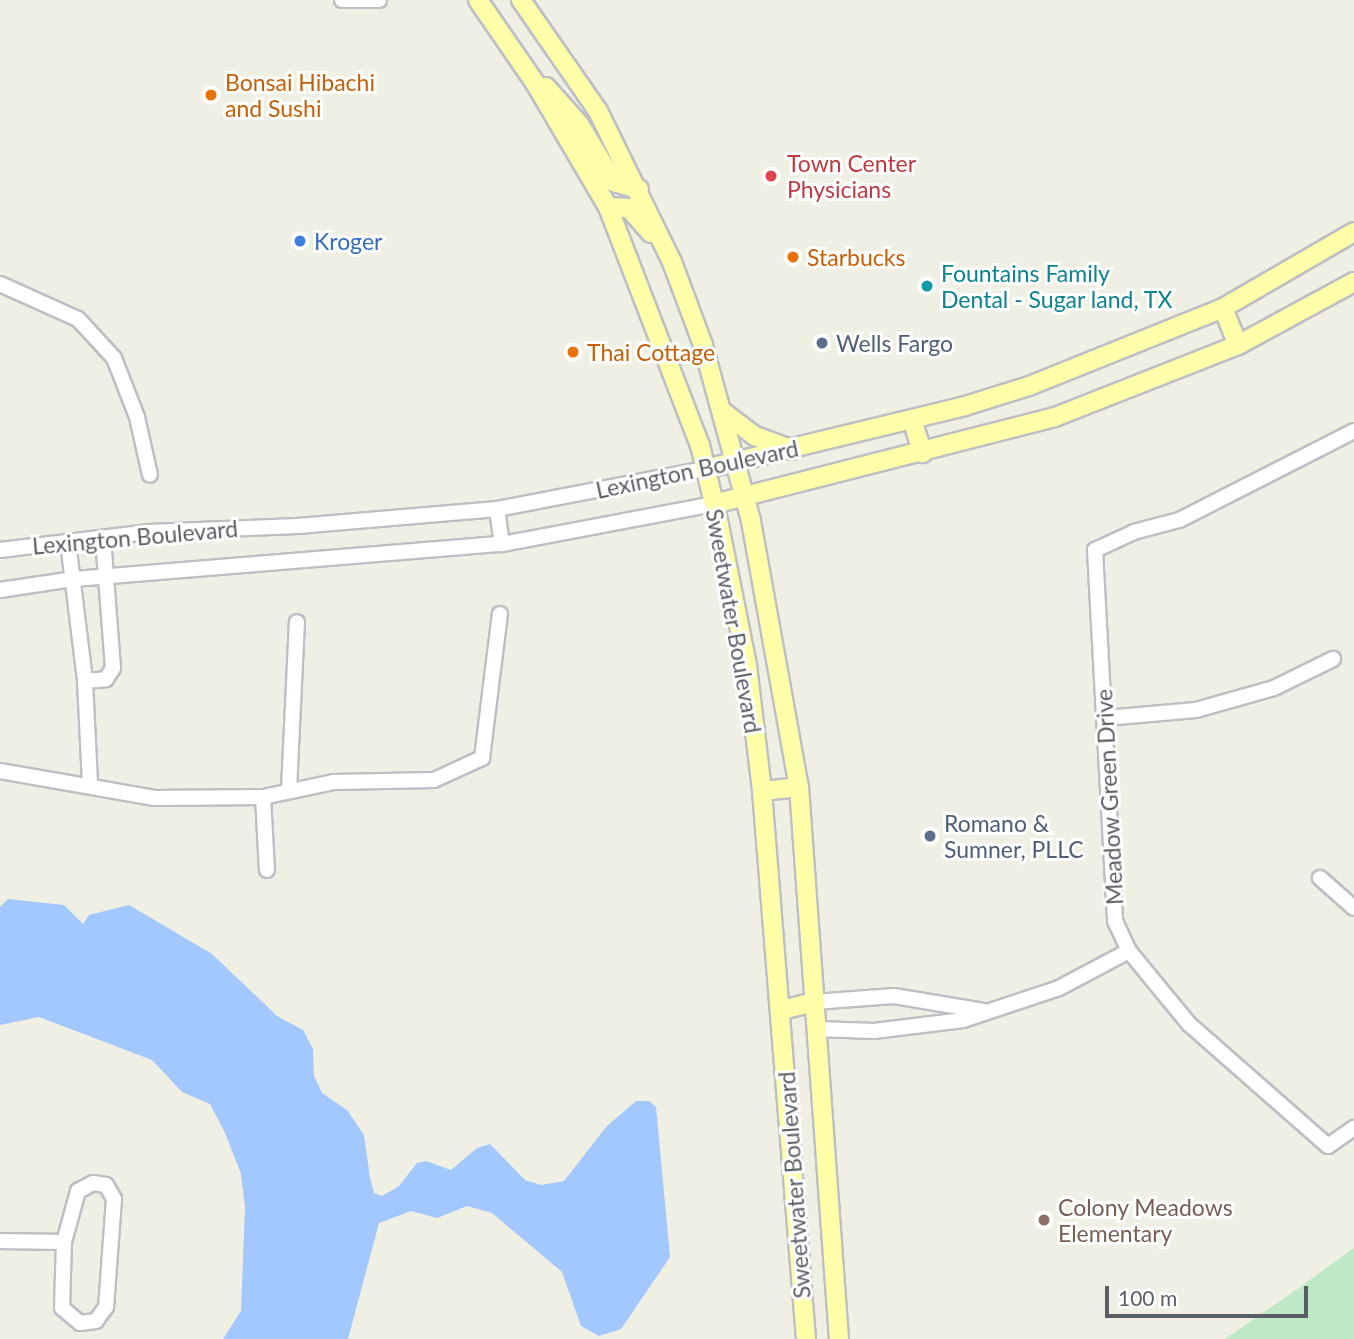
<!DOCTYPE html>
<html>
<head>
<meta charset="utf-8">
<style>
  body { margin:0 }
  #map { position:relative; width:1354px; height:1339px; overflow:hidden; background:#efefe3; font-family:Lato,sans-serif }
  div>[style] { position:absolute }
  .green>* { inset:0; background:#bee8c6 }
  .water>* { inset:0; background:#a3c7ff }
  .roads { filter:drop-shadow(2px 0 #bdbfc5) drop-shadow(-2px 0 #bdbfc5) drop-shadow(0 2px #bdbfc5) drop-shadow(0 -2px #bdbfc5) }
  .minor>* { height:14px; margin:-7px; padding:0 7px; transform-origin:7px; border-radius:7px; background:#fff }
  .major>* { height:18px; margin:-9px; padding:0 9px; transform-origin:9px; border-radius:9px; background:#feffa8 }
  .dots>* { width:19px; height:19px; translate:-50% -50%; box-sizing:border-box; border:4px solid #fff; border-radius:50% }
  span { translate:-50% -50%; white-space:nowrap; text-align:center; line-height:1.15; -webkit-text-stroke:6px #fff; paint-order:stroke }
  .food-label { font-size:23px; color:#c56008 }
  .left { translate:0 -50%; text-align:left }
  .health-label { font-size:23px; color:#be3a42 }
  .shop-label { font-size:23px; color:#366cbe }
  .culture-label { font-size:23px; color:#0d838f }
  .service-label { font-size:23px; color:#4e5e75 }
  .street-label { font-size:23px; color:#5b5e65 }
  .education-label { font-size:23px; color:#785e54 }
  .scale { position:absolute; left:1105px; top:1286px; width:203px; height:32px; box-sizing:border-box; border:4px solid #5b5e65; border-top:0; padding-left:9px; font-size:21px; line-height:24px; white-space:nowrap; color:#5b5e65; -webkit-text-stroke:5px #fff; paint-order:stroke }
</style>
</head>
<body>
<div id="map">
  <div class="green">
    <div style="clip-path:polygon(1354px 1248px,1354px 1339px,1225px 1339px,1293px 1292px)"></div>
  </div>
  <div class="water">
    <div style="clip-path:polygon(8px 899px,64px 905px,83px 924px,89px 915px,129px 905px,212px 954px,277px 1016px,303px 1030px,313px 1049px,314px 1076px,322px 1093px,347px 1110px,364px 1135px,370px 1178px,374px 1193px,382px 1196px,399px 1186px,417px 1163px,426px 1161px,451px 1170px,477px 1148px,490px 1144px,525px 1180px,541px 1185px,564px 1181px,607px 1126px,636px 1101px,649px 1101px,656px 1107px,670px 1257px,621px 1329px,599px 1336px,581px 1326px,562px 1272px,492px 1213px,467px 1206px,437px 1218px,411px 1211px,379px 1223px,348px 1339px,223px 1339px,241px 1311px,245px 1207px,241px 1174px,225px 1133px,210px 1104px,182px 1092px,152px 1060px,39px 1017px,0 1025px,0 907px)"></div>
  </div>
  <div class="roads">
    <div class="minor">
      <div style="left:342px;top:0;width:37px"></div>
      <div style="left:0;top:284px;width:85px;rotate:24.2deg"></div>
      <div style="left:78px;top:319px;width:53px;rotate:47.3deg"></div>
      <div style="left:114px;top:358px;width:63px;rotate:68.7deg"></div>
      <div style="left:137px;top:417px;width:59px;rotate:77.4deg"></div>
      <div style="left:1354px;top:431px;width:196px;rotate:153deg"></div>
      <div style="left:1179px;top:520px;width:47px;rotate:165.1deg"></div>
      <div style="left:1134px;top:532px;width:43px;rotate:155.2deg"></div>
      <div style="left:1095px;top:550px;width:372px;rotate:86.9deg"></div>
      <div style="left:1115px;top:921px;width:33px;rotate:65deg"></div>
      <div style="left:1129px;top:951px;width:94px;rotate:50.6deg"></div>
      <div style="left:1189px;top:1024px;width:185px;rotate:41.3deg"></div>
      <div style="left:1328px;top:1146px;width:32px;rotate:-35deg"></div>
      <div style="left:497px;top:509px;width:35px;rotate:82deg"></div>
      <div style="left:68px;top:542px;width:140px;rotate:83deg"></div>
      <div style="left:85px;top:681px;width:104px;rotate:87.2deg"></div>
      <div style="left:0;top:550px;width:149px;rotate:-6.9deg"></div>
      <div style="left:148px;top:532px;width:150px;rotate:-2.3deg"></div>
      <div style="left:298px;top:526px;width:200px;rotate:-4.9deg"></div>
      <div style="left:497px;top:509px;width:212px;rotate:-10.9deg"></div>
      <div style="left:0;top:590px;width:75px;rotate:-8.5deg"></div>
      <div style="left:74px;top:579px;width:429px;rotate:-4.7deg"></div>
      <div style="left:502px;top:544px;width:216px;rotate:-10.7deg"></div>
      <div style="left:85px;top:681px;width:21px;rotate:-5deg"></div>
      <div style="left:106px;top:679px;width:13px;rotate:-58deg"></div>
      <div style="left:113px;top:668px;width:130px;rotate:-94.4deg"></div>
      <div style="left:1106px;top:718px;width:90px;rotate:-5.1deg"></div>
      <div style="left:1196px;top:710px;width:81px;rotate:-15.8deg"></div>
      <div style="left:1274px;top:688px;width:66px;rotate:-26.2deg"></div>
      <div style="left:0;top:771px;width:157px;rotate:9.9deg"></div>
      <div style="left:155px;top:798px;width:108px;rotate:-0.5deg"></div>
      <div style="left:263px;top:797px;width:73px;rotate:-11.9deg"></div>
      <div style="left:334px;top:782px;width:100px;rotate:-1.1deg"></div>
      <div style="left:434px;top:780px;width:53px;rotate:-24.6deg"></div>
      <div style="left:482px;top:758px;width:145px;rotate:-82.9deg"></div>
      <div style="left:289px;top:790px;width:168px;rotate:-87.3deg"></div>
      <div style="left:263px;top:797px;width:73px;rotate:86.9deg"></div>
      <div style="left:1320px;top:878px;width:45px;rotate:41.4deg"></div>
      <div style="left:814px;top:1002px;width:80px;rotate:-4.3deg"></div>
      <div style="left:894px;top:996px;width:91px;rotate:9.5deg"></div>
      <div style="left:816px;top:1029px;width:58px;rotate:2deg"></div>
      <div style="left:874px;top:1031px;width:90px;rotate:-7deg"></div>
      <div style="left:963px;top:1020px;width:101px;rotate:-18.4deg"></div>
      <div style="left:1059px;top:988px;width:79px;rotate:-27.9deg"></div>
      <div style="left:93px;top:1183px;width:13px;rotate:9deg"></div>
      <div style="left:106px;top:1185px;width:16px;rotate:60deg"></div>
      <div style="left:114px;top:1199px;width:108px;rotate:94.2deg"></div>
      <div style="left:106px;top:1307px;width:17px;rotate:126deg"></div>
      <div style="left:96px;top:1321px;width:16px;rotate:173deg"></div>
      <div style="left:80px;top:1323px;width:23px;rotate:-140deg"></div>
      <div style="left:62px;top:1308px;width:66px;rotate:-88.3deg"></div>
      <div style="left:64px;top:1242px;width:53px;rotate:-74.6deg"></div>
      <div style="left:78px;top:1191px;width:17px;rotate:-28deg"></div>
      <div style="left:0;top:1241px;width:64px;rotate:0.9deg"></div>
    </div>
    <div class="major">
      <div style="left:478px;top:0;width:101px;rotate:55.5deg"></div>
      <div style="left:535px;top:83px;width:144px;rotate:59.5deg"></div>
      <div style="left:608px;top:207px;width:255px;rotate:68.9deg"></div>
      <div style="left:700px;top:445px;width:82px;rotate:76.6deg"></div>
      <div style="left:719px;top:525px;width:143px;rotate:78.7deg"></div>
      <div style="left:747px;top:665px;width:127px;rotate:83.2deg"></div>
      <div style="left:762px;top:791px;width:550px;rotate:85.41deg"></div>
      <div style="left:521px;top:0;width:135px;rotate:55.3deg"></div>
      <div style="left:598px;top:111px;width:168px;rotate:63.9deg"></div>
      <div style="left:672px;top:262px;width:89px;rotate:69.5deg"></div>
      <div style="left:703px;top:345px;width:182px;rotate:74.7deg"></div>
      <div style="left:751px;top:521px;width:270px;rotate:79.8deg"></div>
      <div style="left:799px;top:787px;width:553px;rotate:85.86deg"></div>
      <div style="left:546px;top:87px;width:50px;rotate:48.3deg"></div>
      <div style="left:579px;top:124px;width:68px;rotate:58.9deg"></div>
      <div style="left:614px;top:182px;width:26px;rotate:16deg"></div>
      <div style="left:608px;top:207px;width:21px;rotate:3deg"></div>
      <div style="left:629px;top:208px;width:33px;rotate:49deg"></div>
      <div style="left:1223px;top:308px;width:40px;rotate:68deg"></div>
      <div style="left:723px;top:412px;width:40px;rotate:37deg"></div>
      <div style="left:755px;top:436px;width:40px;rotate:20.2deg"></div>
      <div style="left:912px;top:420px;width:35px;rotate:72deg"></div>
      <div style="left:705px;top:469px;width:268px;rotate:-13.6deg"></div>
      <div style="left:965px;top:406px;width:67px;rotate:-17.4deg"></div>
      <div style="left:1029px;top:386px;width:209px;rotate:-21.9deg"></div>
      <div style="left:1223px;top:308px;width:151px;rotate:-30.1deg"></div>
      <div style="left:714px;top:504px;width:352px;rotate:-14.3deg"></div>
      <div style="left:1055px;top:417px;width:197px;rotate:-21.5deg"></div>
      <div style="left:1238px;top:345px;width:132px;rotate:-28.5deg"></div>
      <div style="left:762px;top:791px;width:37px;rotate:-6deg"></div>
      <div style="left:782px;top:1010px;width:33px;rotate:-14deg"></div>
    </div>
  </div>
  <div class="dots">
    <div style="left:211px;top:95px;background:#e8710a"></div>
    <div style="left:771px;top:176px;background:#e0444e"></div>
    <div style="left:300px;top:241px;background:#3f7fe0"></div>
    <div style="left:793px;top:257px;background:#e8710a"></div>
    <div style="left:927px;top:286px;background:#0f9aa8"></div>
    <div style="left:822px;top:343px;background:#5c6f8a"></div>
    <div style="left:573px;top:352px;background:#e8710a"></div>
    <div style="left:930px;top:836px;background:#5c6f8a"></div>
    <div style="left:1044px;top:1220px;background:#8d6e63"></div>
  </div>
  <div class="food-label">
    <span class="left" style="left:225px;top:95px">Bonsai Hibachi<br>and Sushi</span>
    <span class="left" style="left:807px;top:257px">Starbucks</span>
    <span class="left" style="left:587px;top:352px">Thai Cottage</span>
  </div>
  <div class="health-label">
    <span class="left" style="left:787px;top:176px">Town Center<br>Physicians</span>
  </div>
  <div class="shop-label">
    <span class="left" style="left:314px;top:241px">Kroger</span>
  </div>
  <div class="culture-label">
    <span class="left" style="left:941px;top:286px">Fountains Family<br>Dental - Sugar land, TX</span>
  </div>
  <div class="service-label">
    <span class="left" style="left:836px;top:343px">Wells Fargo</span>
    <span class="left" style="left:944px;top:836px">Romano &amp;<br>Sumner, PLLC</span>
  </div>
  <div class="street-label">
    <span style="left:697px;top:469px;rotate:-12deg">Lexington Boulevard</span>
    <span style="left:135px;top:537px;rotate:-5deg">Lexington Boulevard</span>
    <span style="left:734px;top:621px;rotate:80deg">Sweetwater Boulevard</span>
    <span style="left:1109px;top:797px;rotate:-93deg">Meadow Green Drive</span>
    <span style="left:794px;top:1185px;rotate:-94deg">Sweetwater Boulevard</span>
  </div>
  <div class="education-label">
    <span class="left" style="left:1058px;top:1220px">Colony Meadows<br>Elementary</span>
  </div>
  <div class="scale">100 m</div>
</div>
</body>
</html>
